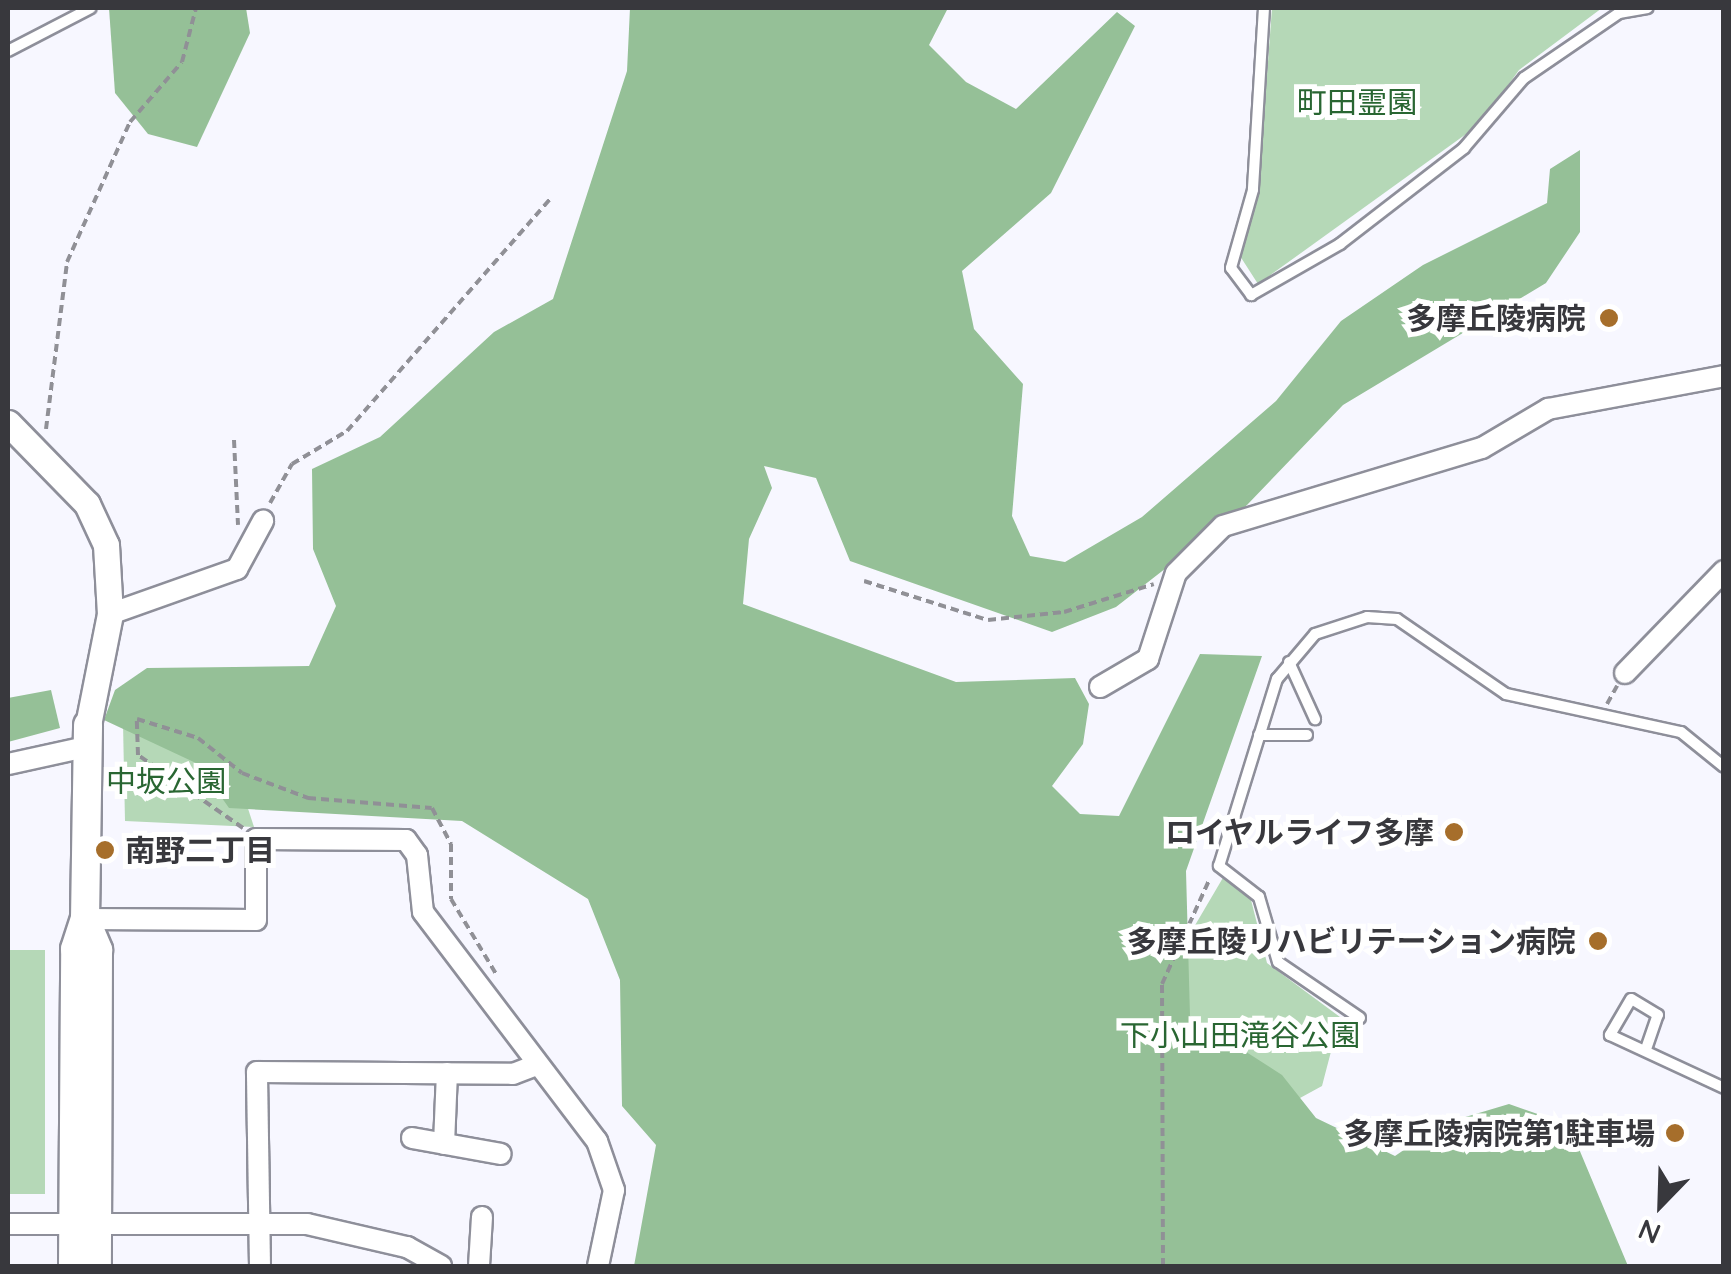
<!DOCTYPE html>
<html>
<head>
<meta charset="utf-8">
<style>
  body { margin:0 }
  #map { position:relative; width:1731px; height:1274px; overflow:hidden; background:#f7f7ff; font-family:Quicksand,"Noto Sans JP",sans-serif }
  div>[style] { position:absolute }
  .green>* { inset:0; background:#b5d8b7; transform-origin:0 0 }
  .forest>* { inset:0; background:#95c097 }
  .path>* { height:4px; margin-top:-2px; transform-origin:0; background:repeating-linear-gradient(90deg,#909096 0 8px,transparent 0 13px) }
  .roads { filter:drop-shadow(2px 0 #8e8f9a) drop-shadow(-2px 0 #8e8f9a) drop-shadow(0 2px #8e8f9a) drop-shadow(0 -2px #8e8f9a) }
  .service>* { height:10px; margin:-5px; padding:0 5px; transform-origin:5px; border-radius:5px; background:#fff }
  .minor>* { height:20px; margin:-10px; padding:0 10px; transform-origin:10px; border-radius:10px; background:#fff }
  .tertiary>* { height:25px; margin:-12.5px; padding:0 12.5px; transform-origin:12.5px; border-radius:12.5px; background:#fff }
  .secondary>* { height:28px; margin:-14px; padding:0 14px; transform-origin:14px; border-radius:14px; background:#fff }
  .dots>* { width:28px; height:28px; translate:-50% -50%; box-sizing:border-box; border:5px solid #fff; border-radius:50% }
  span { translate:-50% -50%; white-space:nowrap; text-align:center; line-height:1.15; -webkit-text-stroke:10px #fff; paint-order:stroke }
  .park-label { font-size:30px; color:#296632 }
  .poi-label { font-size:30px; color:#38383d; font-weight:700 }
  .right { translate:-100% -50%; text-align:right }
  .left { translate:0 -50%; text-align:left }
  .frame { position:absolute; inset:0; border:10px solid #38383d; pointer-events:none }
  .north { position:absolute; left:1611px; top:1154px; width:100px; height:100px; -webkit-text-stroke:8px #fff; paint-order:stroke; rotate:203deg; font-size:28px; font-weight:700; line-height:40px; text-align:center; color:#38383d }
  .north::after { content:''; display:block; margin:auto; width:35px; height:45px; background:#38383d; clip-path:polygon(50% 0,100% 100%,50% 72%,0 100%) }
</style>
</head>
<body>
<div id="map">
  <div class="green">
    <div style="clip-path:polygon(1272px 8px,1602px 8px,1519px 70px,1480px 124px,1258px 284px,1240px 256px,1258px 196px)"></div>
    <div style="clip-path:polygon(123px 723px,240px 784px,254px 827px,125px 821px)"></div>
    <div style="clip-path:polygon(1224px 876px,1250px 896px,1267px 963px,1340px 1017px,1322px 1086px,1278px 1110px,1164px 1060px,1174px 961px)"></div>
    <div style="left:8px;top:950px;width:37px;height:244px"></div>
  </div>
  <div class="forest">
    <div style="clip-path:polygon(109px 8px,246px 8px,250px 33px,197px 147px,148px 134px,115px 93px)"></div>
    <div style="clip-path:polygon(630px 8px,948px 8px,929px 45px,966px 82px,1016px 109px,1117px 12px,1135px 26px,1051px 193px,962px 271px,974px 329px,1023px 384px,1012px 516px,1030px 556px,1065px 562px,1142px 517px,1276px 401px,1341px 321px,1423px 265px,1547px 203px,1550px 169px,1580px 150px,1580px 232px,1546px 283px,1343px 405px,1247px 505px,1116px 607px,1052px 632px,850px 561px,816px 478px,764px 466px,772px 488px,749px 539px,743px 604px,956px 682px,1075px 678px,1089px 704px,1083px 744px,1052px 786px,1080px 814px,1119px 816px,1200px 654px,1262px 656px,1186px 871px,1190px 1016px,1282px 1075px,1316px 1118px,1395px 1156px,1442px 1124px,1509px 1104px,1569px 1125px,1628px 1266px,634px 1266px,656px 1145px,622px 1106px,620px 980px,588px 899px,462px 821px,229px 808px,198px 764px,104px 720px,115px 690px,147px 668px,309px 666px,336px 606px,313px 549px,312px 469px,380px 437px,494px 332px,553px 299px,627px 71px)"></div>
    <div style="clip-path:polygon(51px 690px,60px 728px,8px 742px,8px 698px)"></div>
  </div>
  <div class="path">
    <div style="left:46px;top:429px;width:168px;rotate:-82.8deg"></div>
    <div style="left:67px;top:262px;width:154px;rotate:-65.8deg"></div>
    <div style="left:130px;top:122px;width:79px;rotate:-49.1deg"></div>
    <div style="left:182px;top:62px;width:56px;rotate:-75.5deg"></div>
    <div style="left:234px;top:440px;width:85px;rotate:87.3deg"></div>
    <div style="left:270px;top:503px;width:45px;rotate:-60.6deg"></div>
    <div style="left:292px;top:464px;width:64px;rotate:-31deg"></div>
    <div style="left:347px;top:431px;width:311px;rotate:-48.8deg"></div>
    <div style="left:864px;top:581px;width:130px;rotate:17.5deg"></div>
    <div style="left:988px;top:620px;width:76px;rotate:-6deg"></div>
    <div style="left:1064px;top:612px;width:94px;rotate:-17.3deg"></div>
    <div style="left:1607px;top:704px;width:21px;rotate:-61deg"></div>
    <div style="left:243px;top:828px;width:128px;rotate:-145.2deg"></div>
    <div style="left:138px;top:755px;width:36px;rotate:-92deg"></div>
    <div style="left:137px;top:719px;width:64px;rotate:17.3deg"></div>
    <div style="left:198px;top:738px;width:56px;rotate:38.5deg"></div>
    <div style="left:242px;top:773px;width:71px;rotate:20.7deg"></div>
    <div style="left:308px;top:798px;width:124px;rotate:4.6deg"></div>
    <div style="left:432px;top:808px;width:41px;rotate:62.2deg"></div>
    <div style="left:451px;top:844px;width:55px;rotate:90deg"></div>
    <div style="left:451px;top:899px;width:87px;rotate:59deg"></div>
    <div style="left:1163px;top:1266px;width:282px;rotate:-90.2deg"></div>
    <div style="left:1162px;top:984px;width:116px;rotate:-65.6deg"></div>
  </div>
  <div class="roads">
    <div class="service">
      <div style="left:1264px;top:8px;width:182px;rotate:93.5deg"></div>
      <div style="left:1253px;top:190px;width:81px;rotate:105.8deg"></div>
      <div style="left:1231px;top:268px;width:34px;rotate:53deg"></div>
      <div style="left:1251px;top:295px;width:103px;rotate:-29.8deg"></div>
      <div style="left:1340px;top:244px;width:157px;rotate:-37.7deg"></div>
      <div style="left:1464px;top:148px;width:92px;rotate:-49.4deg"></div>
      <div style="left:1524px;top:78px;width:115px;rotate:-34.4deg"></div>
      <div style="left:1619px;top:13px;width:29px;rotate:-10deg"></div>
      <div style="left:8px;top:51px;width:93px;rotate:-27.4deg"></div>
      <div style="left:1289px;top:662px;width:63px;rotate:65.5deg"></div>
      <div style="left:1259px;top:735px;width:48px"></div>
      <div style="left:1360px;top:1018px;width:99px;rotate:-145.7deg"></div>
      <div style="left:1278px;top:962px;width:68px;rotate:-106.3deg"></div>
      <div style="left:1259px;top:897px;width:51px;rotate:-142.2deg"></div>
      <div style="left:1219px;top:866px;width:196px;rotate:-72.8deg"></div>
      <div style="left:1277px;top:679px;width:59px;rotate:-49.8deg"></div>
      <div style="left:1315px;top:634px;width:55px;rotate:-18.1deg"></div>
      <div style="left:1367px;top:617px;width:30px;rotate:4deg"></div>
      <div style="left:1397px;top:619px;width:132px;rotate:34.5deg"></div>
      <div style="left:1506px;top:694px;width:179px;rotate:12.3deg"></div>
      <div style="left:1681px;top:732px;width:55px;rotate:39.1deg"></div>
      <div style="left:1646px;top:1049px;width:36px;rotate:-71deg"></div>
      <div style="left:1658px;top:1015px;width:31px;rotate:-149deg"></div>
      <div style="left:1631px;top:999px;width:42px;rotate:120.3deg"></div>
      <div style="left:1610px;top:1035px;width:126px;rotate:24.9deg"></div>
    </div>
    <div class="minor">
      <div style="left:110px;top:614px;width:135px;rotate:-19.5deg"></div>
      <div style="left:237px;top:569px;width:55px;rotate:-61.6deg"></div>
      <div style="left:1625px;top:673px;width:142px;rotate:-45.9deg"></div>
      <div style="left:1100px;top:687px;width:56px;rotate:-30.3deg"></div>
      <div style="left:1148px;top:659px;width:90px;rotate:-72deg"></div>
      <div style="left:1176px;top:573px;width:66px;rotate:-45deg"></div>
      <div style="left:1223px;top:526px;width:270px;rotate:-16.8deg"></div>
      <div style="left:1482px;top:448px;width:77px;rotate:-30.6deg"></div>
      <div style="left:1548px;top:409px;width:179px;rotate:-10.6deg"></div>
      <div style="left:8px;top:764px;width:80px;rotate:-12.3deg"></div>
      <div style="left:85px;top:919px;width:171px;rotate:0.3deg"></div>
      <div style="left:256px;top:920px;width:81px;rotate:-90deg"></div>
      <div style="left:256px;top:839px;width:150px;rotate:0.4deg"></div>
      <div style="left:406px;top:840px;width:19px;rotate:54deg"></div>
      <div style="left:417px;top:855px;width:57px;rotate:84deg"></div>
      <div style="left:423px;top:912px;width:288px;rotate:52.8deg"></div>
      <div style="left:597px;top:1141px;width:52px;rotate:70.9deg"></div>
      <div style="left:614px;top:1190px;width:78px;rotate:101.9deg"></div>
      <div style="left:412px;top:1138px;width:90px;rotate:10.2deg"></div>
      <div style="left:444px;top:1144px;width:71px;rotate:-87.6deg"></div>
      <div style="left:8px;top:1224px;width:299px"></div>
      <div style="left:307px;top:1224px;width:103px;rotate:13deg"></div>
      <div style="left:407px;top:1247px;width:39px;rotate:29deg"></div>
      <div style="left:260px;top:1266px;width:194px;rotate:-90.9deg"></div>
      <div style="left:257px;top:1072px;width:256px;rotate:0.4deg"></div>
      <div style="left:513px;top:1074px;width:26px;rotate:-21deg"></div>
      <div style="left:479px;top:1266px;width:49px;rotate:-86.5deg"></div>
    </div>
    <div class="tertiary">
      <div style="left:8px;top:423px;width:113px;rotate:45.7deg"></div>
      <div style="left:87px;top:504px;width:45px;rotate:65.1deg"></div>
      <div style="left:106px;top:545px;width:69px;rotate:86.7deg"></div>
      <div style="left:110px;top:614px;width:113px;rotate:101.2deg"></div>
    </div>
    <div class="secondary">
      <div style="left:85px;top:919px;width:34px;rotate:67deg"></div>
      <div style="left:98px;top:950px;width:316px;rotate:90.2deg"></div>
      <div style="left:73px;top:1266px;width:317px;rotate:-89.6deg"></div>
      <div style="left:75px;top:949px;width:32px;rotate:-72deg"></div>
      <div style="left:85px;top:919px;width:194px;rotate:-89.1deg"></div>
    </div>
  </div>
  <div class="dots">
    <div style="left:1609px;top:318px;background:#a66e2b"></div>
    <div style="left:1454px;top:832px;background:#a66e2b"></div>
    <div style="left:105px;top:850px;background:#a66e2b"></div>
    <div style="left:1598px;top:941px;background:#a66e2b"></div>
    <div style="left:1675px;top:1133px;background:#a66e2b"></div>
  </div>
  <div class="park-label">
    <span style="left:1357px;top:102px">町田霊園</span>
    <span style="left:166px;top:781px">中坂公園</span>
    <span style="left:1240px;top:1035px">下小山田滝谷公園</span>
  </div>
  <div class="poi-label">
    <span class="right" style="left:1586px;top:318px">多摩丘陵病院</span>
    <span class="right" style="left:1434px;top:832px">ロイヤルライフ多摩</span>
    <span class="left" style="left:125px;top:850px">南野二丁目</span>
    <span class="right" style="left:1576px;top:941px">多摩丘陵リハビリテーション病院</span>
    <span class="right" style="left:1655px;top:1133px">多摩丘陵病院第1駐車場</span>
  </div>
  <div class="frame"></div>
  <div class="north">N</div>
</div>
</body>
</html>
